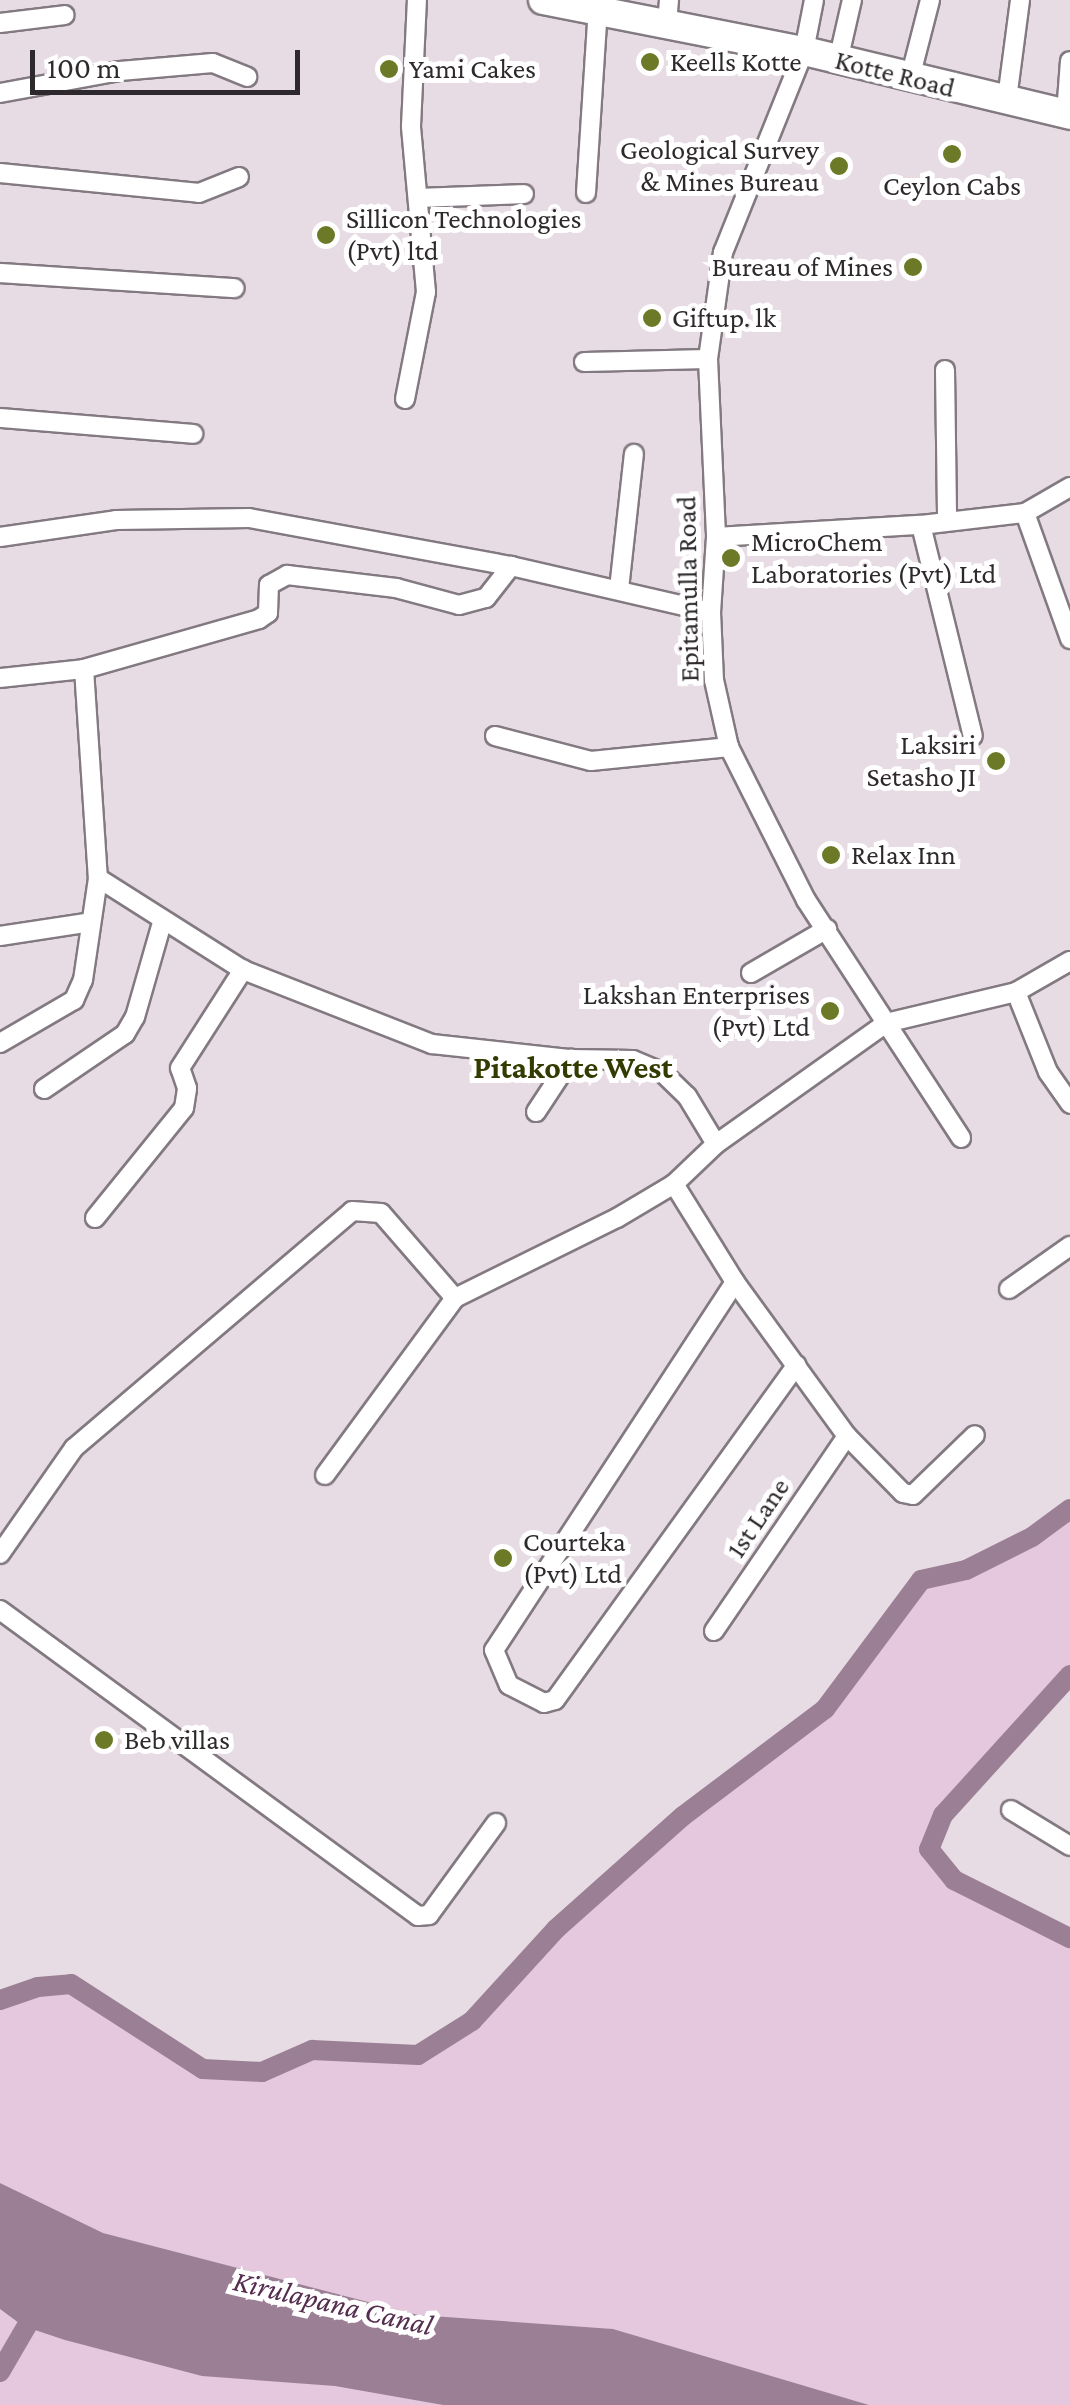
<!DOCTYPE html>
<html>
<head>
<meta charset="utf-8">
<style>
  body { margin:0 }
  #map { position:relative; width:1070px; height:2405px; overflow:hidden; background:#e7dce4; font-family:"Crimson Pro",serif }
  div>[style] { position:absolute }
  .green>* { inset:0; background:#e5c7de }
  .water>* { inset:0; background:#9b7f95 }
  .canal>* { height:20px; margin:-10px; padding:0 10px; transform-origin:10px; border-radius:10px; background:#9b7f95 }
  .roads { filter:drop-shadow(2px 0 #837a81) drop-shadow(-2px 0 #837a81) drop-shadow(0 2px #837a81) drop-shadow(0 -2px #837a81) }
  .street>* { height:18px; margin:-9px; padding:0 9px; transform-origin:9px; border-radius:9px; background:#fff }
  .primary>* { height:28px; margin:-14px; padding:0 14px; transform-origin:14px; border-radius:14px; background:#fff }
  .dots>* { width:28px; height:28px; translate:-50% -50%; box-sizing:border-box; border:5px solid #fff; border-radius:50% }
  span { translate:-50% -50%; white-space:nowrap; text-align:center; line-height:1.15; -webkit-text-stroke:10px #fff; paint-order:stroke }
  .poi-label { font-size:28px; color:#2d292c }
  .left { translate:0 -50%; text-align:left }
  .right { translate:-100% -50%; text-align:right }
  .street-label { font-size:28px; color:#2d292c }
  .water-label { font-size:30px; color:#552d4f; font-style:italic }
  .quarter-label { font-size:32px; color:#333b00; font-weight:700 }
  .scale { position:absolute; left:30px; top:50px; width:270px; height:45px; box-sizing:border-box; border:5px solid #2d292c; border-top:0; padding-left:12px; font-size:30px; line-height:35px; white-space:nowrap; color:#2d292c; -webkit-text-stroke:8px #fff; paint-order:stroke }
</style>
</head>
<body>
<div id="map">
  <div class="green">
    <div style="clip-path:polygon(1070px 1509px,1070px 1675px,943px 1815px,929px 1848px,954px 1880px,1070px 1938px,1070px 2405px,869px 2405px,613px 2329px,418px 2315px,103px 2233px,0 2183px,0 2000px,38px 1987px,71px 1984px,203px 2069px,262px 2072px,312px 2050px,418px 2055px,472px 2021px,556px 1929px,683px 1816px,825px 1709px,921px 1580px,966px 1570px,1032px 1537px)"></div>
    <div style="clip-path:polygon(0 2309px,23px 2326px,443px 2405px,0 2405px)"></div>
  </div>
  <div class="water">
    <div style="clip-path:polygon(0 2183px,103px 2233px,418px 2315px,613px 2329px,869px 2405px,443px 2405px,335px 2386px,202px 2376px,65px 2340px,23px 2326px,0 2309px)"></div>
  </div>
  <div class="canal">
    <div style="left:1070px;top:1675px;width:189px;rotate:132.2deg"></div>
    <div style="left:943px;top:1815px;width:37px;rotate:112deg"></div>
    <div style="left:929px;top:1849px;width:40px;rotate:51deg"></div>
    <div style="left:954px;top:1880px;width:130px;rotate:26.6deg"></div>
    <div style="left:0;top:2000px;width:40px;rotate:-18.9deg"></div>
    <div style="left:38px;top:1987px;width:33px;rotate:-5deg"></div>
    <div style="left:71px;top:1984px;width:157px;rotate:32.8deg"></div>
    <div style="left:203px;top:2069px;width:59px;rotate:2.9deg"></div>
    <div style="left:262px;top:2072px;width:55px;rotate:-23.7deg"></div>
    <div style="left:312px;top:2050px;width:106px;rotate:2.7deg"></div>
    <div style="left:418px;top:2055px;width:64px;rotate:-32.2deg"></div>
    <div style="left:472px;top:2021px;width:125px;rotate:-47.6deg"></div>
    <div style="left:556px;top:1929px;width:170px;rotate:-41.7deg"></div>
    <div style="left:683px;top:1816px;width:178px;rotate:-37deg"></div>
    <div style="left:825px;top:1709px;width:161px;rotate:-53.3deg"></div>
    <div style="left:921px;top:1580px;width:46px;rotate:-12.5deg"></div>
    <div style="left:966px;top:1570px;width:74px;rotate:-26.6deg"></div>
    <div style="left:1032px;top:1537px;width:47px;rotate:-36.4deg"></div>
    <div style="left:0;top:2372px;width:78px;rotate:-59.8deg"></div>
  </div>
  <div class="roads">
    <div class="street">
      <div style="left:814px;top:0;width:52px;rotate:101.1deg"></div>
      <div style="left:804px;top:51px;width:217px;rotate:111.9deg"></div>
      <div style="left:723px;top:252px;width:108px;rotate:98deg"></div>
      <div style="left:708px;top:359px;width:178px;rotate:87.4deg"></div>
      <div style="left:716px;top:537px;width:75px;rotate:93.8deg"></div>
      <div style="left:711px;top:612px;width:68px;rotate:87.5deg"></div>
      <div style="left:714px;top:680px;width:69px;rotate:77.4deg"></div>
      <div style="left:729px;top:747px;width:171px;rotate:63.3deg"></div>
      <div style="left:806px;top:900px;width:284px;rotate:56.9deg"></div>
      <div style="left:0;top:23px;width:65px;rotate:-7deg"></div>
      <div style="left:667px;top:23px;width:23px;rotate:-85deg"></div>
      <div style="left:838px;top:61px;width:63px;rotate:-77.1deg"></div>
      <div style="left:910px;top:78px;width:81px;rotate:-75.6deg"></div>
      <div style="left:0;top:93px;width:122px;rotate:-10.4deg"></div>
      <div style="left:120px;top:71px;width:93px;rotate:-4.9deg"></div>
      <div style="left:213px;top:63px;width:37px;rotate:22deg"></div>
      <div style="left:1007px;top:99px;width:100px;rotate:-82.5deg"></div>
      <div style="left:1066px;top:114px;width:53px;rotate:-85.7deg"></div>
      <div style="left:0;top:173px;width:200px;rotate:5.7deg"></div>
      <div style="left:199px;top:193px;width:43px;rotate:-21.8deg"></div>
      <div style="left:586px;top:193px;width:185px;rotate:-86.3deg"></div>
      <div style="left:420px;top:198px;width:104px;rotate:-2.2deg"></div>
      <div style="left:0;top:273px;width:235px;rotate:3.7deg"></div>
      <div style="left:584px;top:362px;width:124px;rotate:-1.4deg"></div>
      <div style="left:945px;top:370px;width:151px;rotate:89.2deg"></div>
      <div style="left:405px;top:399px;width:109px;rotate:-78.9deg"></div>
      <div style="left:426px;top:292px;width:167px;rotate:-95.2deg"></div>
      <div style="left:411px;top:126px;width:126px;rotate:-87.3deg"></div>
      <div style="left:0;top:418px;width:194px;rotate:4.7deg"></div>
      <div style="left:1025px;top:513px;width:134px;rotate:70.3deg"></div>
      <div style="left:921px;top:525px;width:217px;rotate:76.2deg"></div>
      <div style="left:0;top:537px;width:117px;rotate:-8.3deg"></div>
      <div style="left:116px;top:520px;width:133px;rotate:-0.9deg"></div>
      <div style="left:249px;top:518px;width:266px;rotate:10.4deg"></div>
      <div style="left:511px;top:566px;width:205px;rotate:13deg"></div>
      <div style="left:716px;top:537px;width:205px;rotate:-3.4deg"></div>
      <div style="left:921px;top:525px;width:105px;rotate:-6.6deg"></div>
      <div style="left:1025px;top:513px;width:52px;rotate:-30deg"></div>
      <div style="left:619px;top:589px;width:136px;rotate:-83.7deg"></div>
      <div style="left:84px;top:669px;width:182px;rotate:-15.9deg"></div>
      <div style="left:259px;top:619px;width:11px;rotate:-34deg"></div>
      <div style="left:268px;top:613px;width:28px;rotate:-88deg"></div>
      <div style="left:269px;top:585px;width:21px;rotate:-29deg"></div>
      <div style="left:287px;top:575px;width:110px;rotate:6.8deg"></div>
      <div style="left:396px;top:588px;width:65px;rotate:15.1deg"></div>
      <div style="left:459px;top:605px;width:28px;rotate:-15deg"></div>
      <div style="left:486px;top:598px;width:41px;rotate:-52deg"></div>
      <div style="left:0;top:678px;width:84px;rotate:-6.1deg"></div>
      <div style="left:84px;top:669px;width:209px;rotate:86.2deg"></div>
      <div style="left:495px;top:736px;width:99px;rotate:14.6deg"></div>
      <div style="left:591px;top:761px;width:139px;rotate:-5.8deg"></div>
      <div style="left:0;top:936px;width:92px;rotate:-8.7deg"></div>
      <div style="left:751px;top:973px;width:88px;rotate:-30.1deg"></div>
      <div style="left:1016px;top:992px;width:86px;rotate:68.2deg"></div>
      <div style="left:1048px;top:1072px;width:39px;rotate:55deg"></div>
      <div style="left:0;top:1043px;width:86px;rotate:-30.2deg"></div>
      <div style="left:74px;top:1000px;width:22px;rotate:-66deg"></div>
      <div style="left:83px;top:980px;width:103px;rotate:-81.6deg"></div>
      <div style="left:98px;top:878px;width:172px;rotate:32.4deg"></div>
      <div style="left:243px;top:970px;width:203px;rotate:21.4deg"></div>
      <div style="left:432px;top:1044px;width:140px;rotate:6.2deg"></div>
      <div style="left:44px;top:1089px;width:98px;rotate:-34.2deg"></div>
      <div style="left:125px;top:1034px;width:20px;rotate:-60deg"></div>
      <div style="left:135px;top:1017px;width:98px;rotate:-74deg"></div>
      <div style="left:536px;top:1112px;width:64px;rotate:-56.6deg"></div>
      <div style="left:571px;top:1059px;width:62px;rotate:0.9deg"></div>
      <div style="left:633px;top:1060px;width:33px;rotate:23deg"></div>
      <div style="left:663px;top:1073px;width:33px;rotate:44deg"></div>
      <div style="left:687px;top:1096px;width:56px;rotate:58.9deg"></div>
      <div style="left:674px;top:1184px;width:115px;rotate:58.1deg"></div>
      <div style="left:735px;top:1282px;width:190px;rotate:54deg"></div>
      <div style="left:847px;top:1436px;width:80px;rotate:45.5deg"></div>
      <div style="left:903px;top:1493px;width:10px;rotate:11deg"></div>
      <div style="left:913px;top:1495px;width:86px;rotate:-44.1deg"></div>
      <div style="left:95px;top:1218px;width:141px;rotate:-51deg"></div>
      <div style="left:184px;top:1108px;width:20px;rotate:-81deg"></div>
      <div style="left:187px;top:1088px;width:21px;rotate:-109deg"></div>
      <div style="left:180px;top:1068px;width:117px;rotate:-57.3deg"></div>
      <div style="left:735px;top:1282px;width:440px;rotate:123.2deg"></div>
      <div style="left:494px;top:1650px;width:38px;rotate:67deg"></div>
      <div style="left:509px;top:1685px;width:39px;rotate:27deg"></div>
      <div style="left:544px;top:1703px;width:11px;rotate:-15deg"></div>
      <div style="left:555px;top:1700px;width:413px;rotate:-54.2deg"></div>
      <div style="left:1009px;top:1289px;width:75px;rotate:-35.2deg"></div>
      <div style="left:325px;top:1475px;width:220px;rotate:-53.7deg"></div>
      <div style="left:455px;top:1298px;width:181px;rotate:-26.3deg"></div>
      <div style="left:617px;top:1218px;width:66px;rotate:-30.8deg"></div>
      <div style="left:674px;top:1184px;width:58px;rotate:-43.6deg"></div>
      <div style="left:716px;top:1144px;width:209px;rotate:-35.4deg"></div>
      <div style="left:886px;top:1023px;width:134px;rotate:-13.4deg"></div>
      <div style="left:1016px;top:992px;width:62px;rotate:-29.9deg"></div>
      <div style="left:0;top:1554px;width:129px;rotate:-55.1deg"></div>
      <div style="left:74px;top:1448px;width:365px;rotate:-40.4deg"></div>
      <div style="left:352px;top:1211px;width:29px;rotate:4deg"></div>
      <div style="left:381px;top:1213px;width:113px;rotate:49deg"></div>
      <div style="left:0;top:1610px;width:518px;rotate:36.21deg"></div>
      <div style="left:418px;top:1916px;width:11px;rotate:-5deg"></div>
      <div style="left:429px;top:1915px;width:114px;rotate:-53.9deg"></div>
      <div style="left:714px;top:1631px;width:236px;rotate:-55.7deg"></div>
      <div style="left:1011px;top:1810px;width:69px;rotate:31.4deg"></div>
    </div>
    <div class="primary">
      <div style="left:543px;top:0;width:266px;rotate:11.1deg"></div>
      <div style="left:804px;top:51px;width:274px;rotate:13.5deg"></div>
    </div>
  </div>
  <div class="dots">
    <div style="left:650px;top:62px;background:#6c7a27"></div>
    <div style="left:389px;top:69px;background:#6c7a27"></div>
    <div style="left:952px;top:154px;background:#6c7a27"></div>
    <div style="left:839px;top:166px;background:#6c7a27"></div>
    <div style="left:326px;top:235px;background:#6c7a27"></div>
    <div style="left:913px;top:267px;background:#6c7a27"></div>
    <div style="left:652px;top:318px;background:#6c7a27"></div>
    <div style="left:731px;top:558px;background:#6c7a27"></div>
    <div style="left:996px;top:761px;background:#6c7a27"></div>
    <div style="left:831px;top:855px;background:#6c7a27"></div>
    <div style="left:830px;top:1011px;background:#6c7a27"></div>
    <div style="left:503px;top:1558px;background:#6c7a27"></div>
    <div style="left:104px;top:1740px;background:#6c7a27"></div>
  </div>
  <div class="poi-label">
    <span class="left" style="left:670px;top:62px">Keells Kotte</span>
    <span class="left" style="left:409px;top:69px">Yami Cakes</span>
    <span class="right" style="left:819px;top:166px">Geological Survey<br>&amp; Mines Bureau</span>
    <span style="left:952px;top:186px">Ceylon Cabs</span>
    <span class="left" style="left:346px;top:235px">Sillicon Technologies<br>(Pvt) ltd</span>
    <span class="right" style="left:893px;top:267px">Bureau of Mines</span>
    <span class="left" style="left:672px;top:318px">Giftup. lk</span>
    <span class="left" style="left:751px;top:558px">MicroChem<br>Laboratories (Pvt) Ltd</span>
    <span class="right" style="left:976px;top:761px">Laksiri<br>Setasho JI</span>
    <span class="left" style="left:851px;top:855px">Relax Inn</span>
    <span class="right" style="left:810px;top:1011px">Lakshan Enterprises<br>(Pvt) Ltd</span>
    <span class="left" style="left:523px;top:1558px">Courteka<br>(Pvt) Ltd</span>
    <span class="left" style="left:124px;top:1740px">Beb villas</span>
  </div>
  <div class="street-label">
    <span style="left:895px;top:74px;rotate:14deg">Kotte Road</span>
    <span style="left:688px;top:589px;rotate:-91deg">Epitamulla Road</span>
    <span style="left:758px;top:1518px;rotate:-56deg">1st Lane</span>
  </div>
  <div class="water-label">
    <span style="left:333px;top:2303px;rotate:13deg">Kirulapana Canal</span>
  </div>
  <div class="quarter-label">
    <span style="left:573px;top:1067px">Pitakotte West</span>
  </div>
  <div class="scale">100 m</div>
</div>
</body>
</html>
